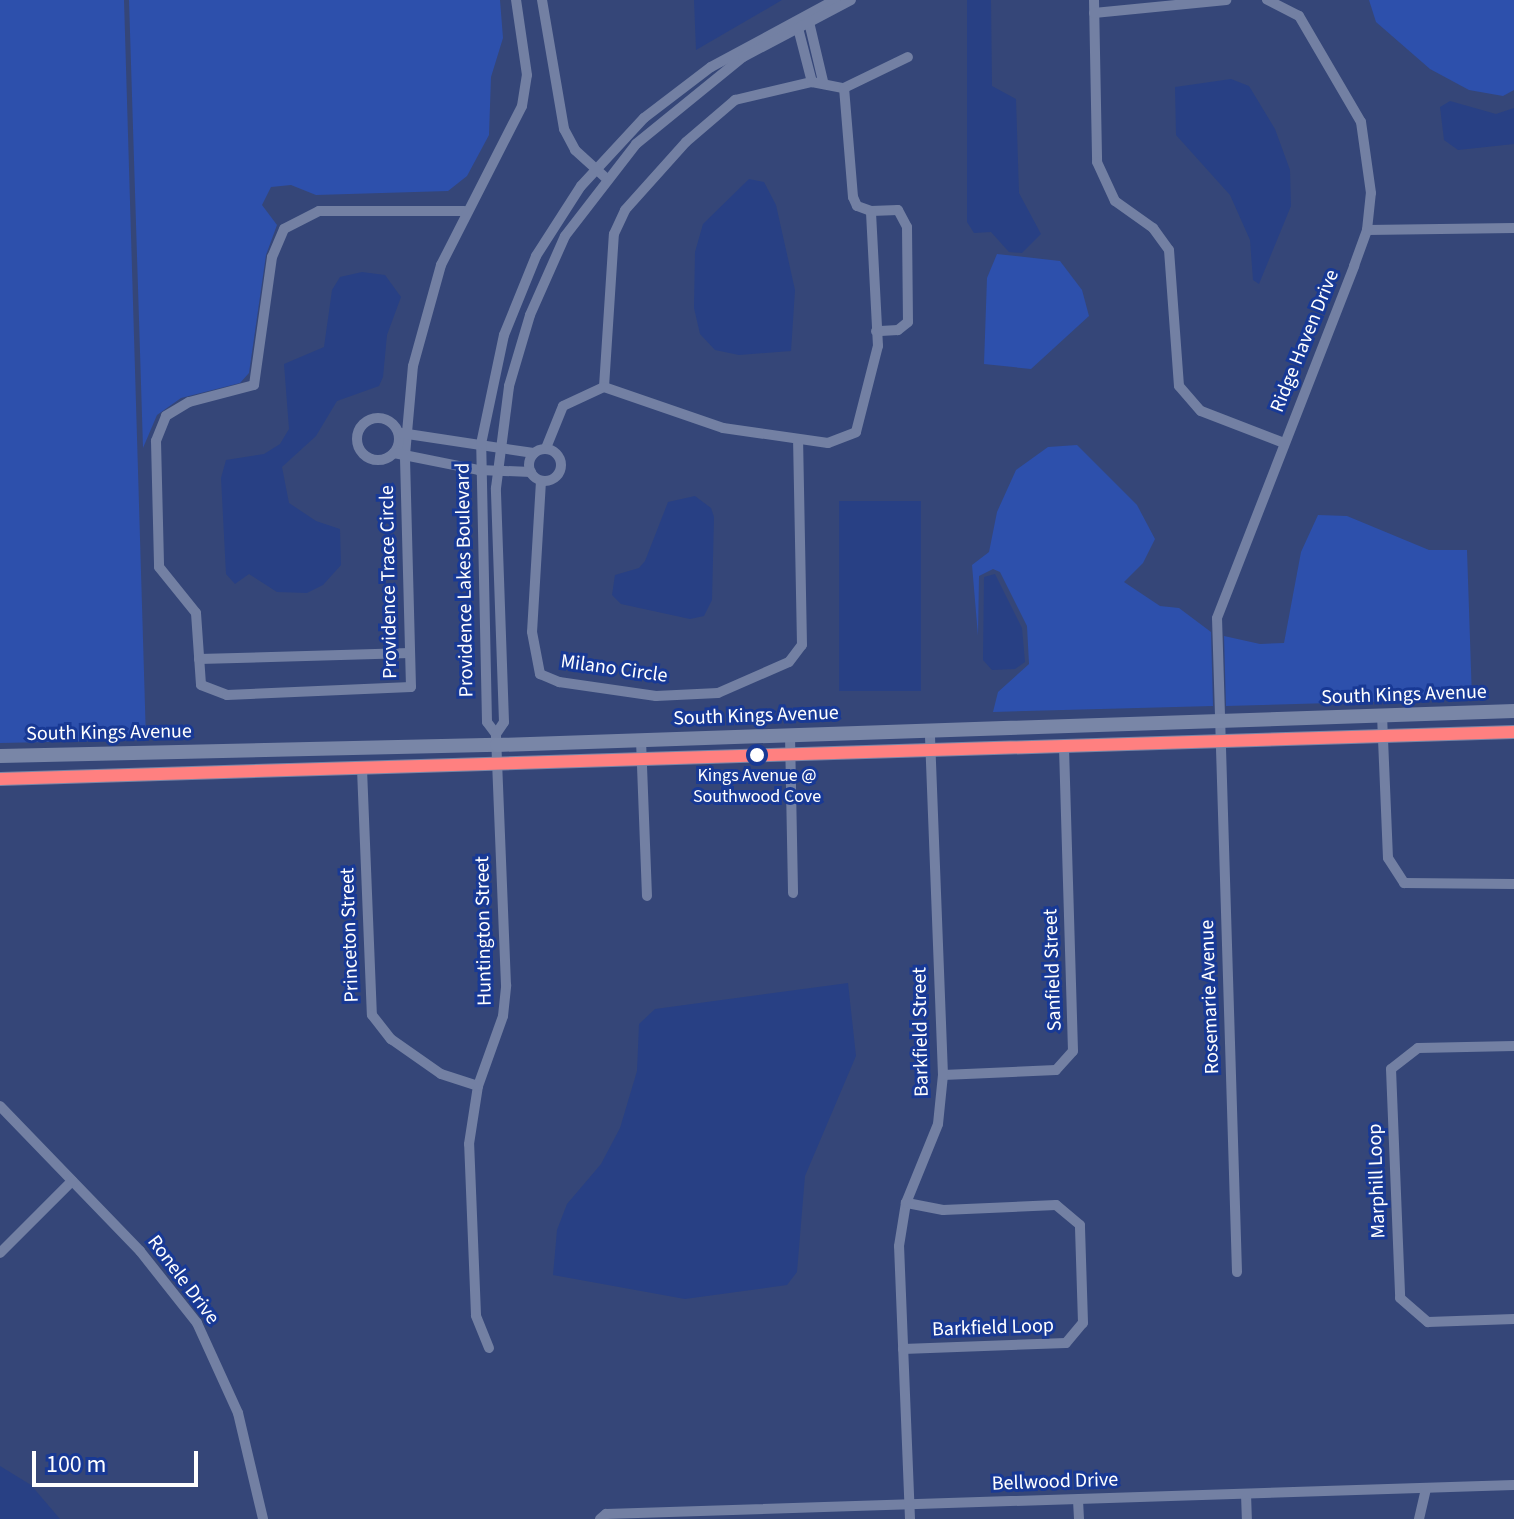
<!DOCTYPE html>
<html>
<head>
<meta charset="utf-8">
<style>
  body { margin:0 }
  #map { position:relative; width:1514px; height:1519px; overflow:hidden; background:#354678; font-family:"Source Sans 3",sans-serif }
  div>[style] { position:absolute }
  .green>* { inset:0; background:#2d50ac }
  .water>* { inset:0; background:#284084; transform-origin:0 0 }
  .minor>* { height:10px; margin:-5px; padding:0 5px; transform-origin:5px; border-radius:5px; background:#7380a3 }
  .minor>.ring { margin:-5px; padding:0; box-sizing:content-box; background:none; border:10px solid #7380a3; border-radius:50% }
  .secondary>* { height:14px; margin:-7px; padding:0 7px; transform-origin:7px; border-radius:7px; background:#7986a7 }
  .bus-1>* { height:12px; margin:-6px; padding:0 6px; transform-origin:6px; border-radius:6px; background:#ff8080 }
  .dots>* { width:22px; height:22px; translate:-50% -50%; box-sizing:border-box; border:4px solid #183995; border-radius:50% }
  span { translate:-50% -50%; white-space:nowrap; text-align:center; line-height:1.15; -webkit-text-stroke:6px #183995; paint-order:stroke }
  .bus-label { font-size:18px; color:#fff }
  .street-label { font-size:20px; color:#fff }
  .scale { position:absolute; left:32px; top:1451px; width:166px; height:36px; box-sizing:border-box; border:4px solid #fff; border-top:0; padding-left:10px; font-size:24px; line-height:28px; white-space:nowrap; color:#fff; -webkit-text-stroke:6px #183995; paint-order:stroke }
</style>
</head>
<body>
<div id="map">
  <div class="green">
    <div style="clip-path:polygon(0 0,124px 0,146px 740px,0 743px)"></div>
    <div style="clip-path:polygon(129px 0,500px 0,503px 38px,491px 77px,489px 135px,467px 176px,448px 191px,316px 195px,291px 185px,271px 187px,262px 205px,277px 225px,266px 255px,249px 373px,240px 383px,181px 398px,157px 415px,143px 448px)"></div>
    <div style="clip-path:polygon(1369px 0,1514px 0,1514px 90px,1503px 96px,1469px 90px,1430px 69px,1376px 22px)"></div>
    <div style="clip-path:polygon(997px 254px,1060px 261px,1082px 290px,1089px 316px,1031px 369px,984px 364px,987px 278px)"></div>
    <div style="clip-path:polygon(1077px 445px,1137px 505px,1155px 539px,1143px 563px,1124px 582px,1160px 606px,1179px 608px,1211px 632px,1213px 706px,993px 712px,998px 692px,1029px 664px,1027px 626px,1000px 572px,993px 569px,979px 576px,978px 636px,972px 565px,989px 552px,997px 512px,1016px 470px,1048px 447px)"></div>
    <div style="clip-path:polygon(1318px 515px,1347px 516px,1429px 550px,1467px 550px,1472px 699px,1226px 706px,1224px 636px,1260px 644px,1284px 643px,1301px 552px)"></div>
  </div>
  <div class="water">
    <div style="clip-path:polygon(694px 0,782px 0,696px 50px)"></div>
    <div style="clip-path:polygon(967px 0,991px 0,992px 86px,1016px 99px,1019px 193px,1041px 234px,1022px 253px,1009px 252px,991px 232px,974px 233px,967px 222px)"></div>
    <div style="clip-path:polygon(1231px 79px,1249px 86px,1275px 129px,1290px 170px,1291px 206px,1259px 284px,1253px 280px,1250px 240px,1230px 195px,1176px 135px,1175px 87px)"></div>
    <div style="clip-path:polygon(1450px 101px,1496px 114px,1514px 108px,1514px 144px,1458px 150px,1444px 140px,1440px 107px)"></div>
    <div style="clip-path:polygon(749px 179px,764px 182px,776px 205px,795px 290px,791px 351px,739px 355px,715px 350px,700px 334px,694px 308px,695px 252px,703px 224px)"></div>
    <div style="clip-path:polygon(362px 272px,385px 275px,401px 297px,387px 335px,383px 377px,379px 386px,337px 401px,316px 436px,282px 467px,289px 503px,316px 521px,340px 529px,341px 565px,323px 585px,307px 593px,277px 592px,249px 574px,235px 584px,226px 574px,221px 478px,226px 460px,264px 454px,280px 444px,289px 429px,284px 364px,324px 347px,332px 290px,340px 277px)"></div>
    <div style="clip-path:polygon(695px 496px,711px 508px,714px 517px,712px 600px,704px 616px,690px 619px,621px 604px,612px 595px,615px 575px,639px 568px,645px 561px,668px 502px)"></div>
    <div style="left:839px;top:501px;width:82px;height:190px"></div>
    <div style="clip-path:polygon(995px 574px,1022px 628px,1025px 662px,1015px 669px,992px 670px,983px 660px,984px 577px)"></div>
    <div style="clip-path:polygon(848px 983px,856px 1056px,805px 1176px,797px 1272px,787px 1285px,685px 1299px,553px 1275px,557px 1230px,567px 1204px,601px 1164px,620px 1128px,637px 1071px,639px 1024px,655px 1009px)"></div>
    <div style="clip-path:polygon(0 1466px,31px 1485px,60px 1519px,0 1519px)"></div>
  </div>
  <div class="minor">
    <div style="left:542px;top:0;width:131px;rotate:80.3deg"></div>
    <div style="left:564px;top:129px;width:24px;rotate:62deg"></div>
    <div style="left:575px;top:150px;width:43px;rotate:42.2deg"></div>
    <div style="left:1094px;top:0;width:162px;rotate:88.9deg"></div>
    <div style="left:1097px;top:162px;width:43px;rotate:65.2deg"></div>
    <div style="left:1115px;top:201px;width:47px;rotate:35.4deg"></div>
    <div style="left:1153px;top:228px;width:27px;rotate:54deg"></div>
    <div style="left:1169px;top:250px;width:136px;rotate:85.8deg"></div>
    <div style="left:1179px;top:386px;width:33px;rotate:49deg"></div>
    <div style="left:1201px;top:411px;width:89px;rotate:21.1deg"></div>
    <div style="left:1094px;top:13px;width:133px;rotate:-5.6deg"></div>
    <div style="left:809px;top:22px;width:61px;rotate:76.7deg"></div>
    <div style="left:798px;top:28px;width:56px;rotate:75.5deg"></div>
    <div style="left:464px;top:211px;width:145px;rotate:180deg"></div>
    <div style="left:319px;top:211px;width:39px;rotate:153deg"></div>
    <div style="left:284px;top:229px;width:30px;rotate:113deg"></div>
    <div style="left:272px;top:257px;width:129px;rotate:98deg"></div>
    <div style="left:254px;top:385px;width:67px;rotate:165.3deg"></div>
    <div style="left:189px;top:402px;width:27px;rotate:149deg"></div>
    <div style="left:166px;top:416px;width:27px;rotate:112deg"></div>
    <div style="left:156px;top:441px;width:126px;rotate:88.6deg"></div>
    <div style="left:159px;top:567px;width:59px;rotate:51.2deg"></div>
    <div style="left:196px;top:613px;width:72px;rotate:86deg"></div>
    <div style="left:201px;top:685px;width:28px;rotate:21deg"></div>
    <div style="left:227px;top:695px;width:184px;rotate:-2.5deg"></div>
    <div style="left:411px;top:687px;width:232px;rotate:-91.5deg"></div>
    <div style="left:405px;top:455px;width:89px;rotate:-84.9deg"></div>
    <div style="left:413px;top:366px;width:105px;rotate:-74.5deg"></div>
    <div style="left:441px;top:265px;width:178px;rotate:-63deg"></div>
    <div style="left:522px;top:106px;width:31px;rotate:-81deg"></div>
    <div style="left:527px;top:75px;width:76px;rotate:-98.3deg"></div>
    <div style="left:871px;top:211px;width:27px;rotate:-2deg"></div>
    <div style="left:898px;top:210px;width:19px;rotate:62deg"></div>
    <div style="left:907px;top:227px;width:95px;rotate:89.4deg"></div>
    <div style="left:908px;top:322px;width:13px;rotate:141deg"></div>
    <div style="left:898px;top:330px;width:22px;rotate:177deg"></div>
    <div style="left:1367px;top:230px;width:147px;rotate:-0.8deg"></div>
    <div style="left:604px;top:387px;width:153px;rotate:-86.3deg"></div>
    <div style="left:614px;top:234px;width:26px;rotate:-65deg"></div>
    <div style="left:625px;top:210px;width:91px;rotate:-48.1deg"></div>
    <div style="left:686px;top:142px;width:65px;rotate:-40.6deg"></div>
    <div style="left:735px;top:100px;width:79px;rotate:-13.2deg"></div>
    <div style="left:812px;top:82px;width:33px;rotate:11deg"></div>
    <div style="left:844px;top:88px;width:71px;rotate:-25.8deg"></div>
    <div class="ring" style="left:357px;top:418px;width:32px;height:32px"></div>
    <div style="left:401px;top:433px;width:134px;rotate:8.6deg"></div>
    <div style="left:546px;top:448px;width:45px;rotate:-68deg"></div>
    <div style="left:563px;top:406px;width:45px;rotate:-24.9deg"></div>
    <div style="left:604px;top:387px;width:126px;rotate:19deg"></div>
    <div style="left:723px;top:428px;width:106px;rotate:8.1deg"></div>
    <div style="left:828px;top:443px;width:30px;rotate:-21deg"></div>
    <div style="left:856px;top:432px;width:89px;rotate:-75.7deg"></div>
    <div style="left:878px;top:346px;width:135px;rotate:-93deg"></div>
    <div style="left:871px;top:211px;width:15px;rotate:-160deg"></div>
    <div style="left:857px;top:206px;width:10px;rotate:-114deg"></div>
    <div style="left:853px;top:197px;width:109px;rotate:-94.7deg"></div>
    <div class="ring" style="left:529px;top:449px;width:22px;height:22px"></div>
    <div style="left:394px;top:453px;width:87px;rotate:11.3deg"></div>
    <div style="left:479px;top:470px;width:52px;rotate:2.2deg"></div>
    <div style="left:541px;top:481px;width:151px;rotate:93.4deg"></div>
    <div style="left:532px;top:632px;width:43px;rotate:79.2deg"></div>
    <div style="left:540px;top:674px;width:21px;rotate:23deg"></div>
    <div style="left:559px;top:682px;width:98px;rotate:8.2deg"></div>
    <div style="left:656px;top:696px;width:62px;rotate:-2.8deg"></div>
    <div style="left:718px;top:693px;width:77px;rotate:-23.6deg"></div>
    <div style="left:789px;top:662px;width:21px;rotate:-53deg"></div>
    <div style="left:802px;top:645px;width:205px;rotate:-91.1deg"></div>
    <div style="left:199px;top:659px;width:211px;rotate:-1.6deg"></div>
    <div style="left:1382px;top:715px;width:143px;rotate:87.6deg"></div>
    <div style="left:1388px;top:858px;width:30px;rotate:57deg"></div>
    <div style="left:1404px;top:883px;width:110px;rotate:0.5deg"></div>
    <div style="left:496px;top:734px;width:15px;rotate:-127deg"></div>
    <div style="left:487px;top:722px;width:278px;rotate:-91.2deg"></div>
    <div style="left:481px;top:444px;width:111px;rotate:-78.1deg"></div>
    <div style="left:504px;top:335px;width:85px;rotate:-67.9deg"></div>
    <div style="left:536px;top:256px;width:83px;rotate:-57.3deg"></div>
    <div style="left:581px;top:186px;width:93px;rotate:-47.2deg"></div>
    <div style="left:644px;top:118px;width:84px;rotate:-37.3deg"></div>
    <div style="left:711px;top:67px;width:141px;rotate:-28.4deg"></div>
    <div style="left:790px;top:735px;width:158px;rotate:88.9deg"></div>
    <div style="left:641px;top:740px;width:156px;rotate:87.8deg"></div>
    <div style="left:362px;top:769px;width:246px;rotate:87.7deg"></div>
    <div style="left:372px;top:1015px;width:31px;rotate:52deg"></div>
    <div style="left:391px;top:1039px;width:61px;rotate:35deg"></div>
    <div style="left:441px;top:1074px;width:39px;rotate:18deg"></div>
    <div style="left:1514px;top:1046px;width:96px;rotate:178.8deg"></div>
    <div style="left:1418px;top:1048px;width:34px;rotate:142deg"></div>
    <div style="left:1391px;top:1069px;width:229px;rotate:87.7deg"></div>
    <div style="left:1400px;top:1298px;width:37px;rotate:41deg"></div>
    <div style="left:1428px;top:1322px;width:86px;rotate:-2deg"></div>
    <div style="left:943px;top:1075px;width:113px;rotate:-2.5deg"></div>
    <div style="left:1056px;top:1070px;width:25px;rotate:-48deg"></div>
    <div style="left:1073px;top:1051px;width:303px;rotate:-91.7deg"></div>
    <div style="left:0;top:1106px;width:202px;rotate:46deg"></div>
    <div style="left:140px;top:1251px;width:92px;rotate:51.6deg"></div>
    <div style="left:197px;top:1323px;width:99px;rotate:65.5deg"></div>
    <div style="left:238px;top:1413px;width:109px;rotate:76.7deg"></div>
    <div style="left:0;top:1253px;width:102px;rotate:-45deg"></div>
    <div style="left:1237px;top:1272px;width:654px;rotate:-91.75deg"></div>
    <div style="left:1217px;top:618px;width:378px;rotate:-68.7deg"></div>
    <div style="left:1354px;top:266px;width:38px;rotate:-70deg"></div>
    <div style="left:1367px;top:230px;width:37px;rotate:-84deg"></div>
    <div style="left:1371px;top:193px;width:72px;rotate:-98deg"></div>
    <div style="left:1361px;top:122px;width:123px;rotate:-120.3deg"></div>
    <div style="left:1299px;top:16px;width:36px;rotate:-153deg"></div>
    <div style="left:489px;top:1348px;width:35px;rotate:-112deg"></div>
    <div style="left:476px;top:1315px;width:171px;rotate:-92.3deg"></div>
    <div style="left:469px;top:1144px;width:59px;rotate:-81.2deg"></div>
    <div style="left:478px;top:1086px;width:74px;rotate:-70.3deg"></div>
    <div style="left:503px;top:1016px;width:31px;rotate:-84deg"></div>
    <div style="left:506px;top:985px;width:251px;rotate:-92.3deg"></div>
    <div style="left:496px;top:734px;width:14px;rotate:-56deg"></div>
    <div style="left:504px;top:722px;width:234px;rotate:-92deg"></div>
    <div style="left:496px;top:488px;width:103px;rotate:-82.7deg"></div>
    <div style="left:509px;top:386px;width:74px;rotate:-73.5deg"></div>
    <div style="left:530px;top:315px;width:86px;rotate:-66.1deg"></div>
    <div style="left:565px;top:236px;width:116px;rotate:-52.3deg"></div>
    <div style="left:636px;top:144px;width:138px;rotate:-39.1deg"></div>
    <div style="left:743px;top:57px;width:122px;rotate:-27.8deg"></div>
    <div style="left:903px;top:1349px;width:163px;rotate:-2.1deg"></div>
    <div style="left:1066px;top:1343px;width:26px;rotate:-50deg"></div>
    <div style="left:1083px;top:1323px;width:98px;rotate:-91.8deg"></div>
    <div style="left:1080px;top:1225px;width:31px;rotate:-140deg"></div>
    <div style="left:1056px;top:1205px;width:113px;rotate:177.5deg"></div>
    <div style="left:943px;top:1210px;width:38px;rotate:-169deg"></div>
    <div style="left:1246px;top:1494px;width:25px;rotate:88deg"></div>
    <div style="left:1078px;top:1500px;width:19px;rotate:87deg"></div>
    <div style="left:600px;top:1519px;width:8px;rotate:-40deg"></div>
    <div style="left:606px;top:1514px;width:908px;rotate:-1.83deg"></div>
    <div style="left:910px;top:1519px;width:273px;rotate:-92.3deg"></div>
    <div style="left:899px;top:1246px;width:44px;rotate:-80.8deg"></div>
    <div style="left:906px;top:1203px;width:85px;rotate:-67.9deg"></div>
    <div style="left:938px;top:1124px;width:49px;rotate:-84.2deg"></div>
    <div style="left:943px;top:1075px;width:345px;rotate:-92.2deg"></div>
    <div style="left:1419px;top:1519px;width:31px;rotate:-77deg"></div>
  </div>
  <div class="secondary">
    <div style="left:0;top:756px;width:497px;rotate:-1.3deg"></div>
    <div style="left:497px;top:745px;width:1018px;rotate:-1.91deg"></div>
    <div style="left:0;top:779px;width:1515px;rotate:-1.78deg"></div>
  </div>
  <div class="bus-1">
    <div style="left:0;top:779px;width:1515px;rotate:-1.78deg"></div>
  </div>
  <div class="dots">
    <div style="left:757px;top:755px;background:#fff"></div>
  </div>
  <div class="bus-label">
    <span style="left:757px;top:787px">Kings Avenue @<br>Southwood Cove</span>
  </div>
  <div class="street-label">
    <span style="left:1305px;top:341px;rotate:-68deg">Ridge Haven Drive</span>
    <span style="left:465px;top:580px;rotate:-91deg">Providence Lakes Boulevard</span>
    <span style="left:389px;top:582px;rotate:-91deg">Providence Trace Circle</span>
    <span style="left:614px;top:669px;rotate:8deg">Milano Circle</span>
    <span style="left:1404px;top:695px;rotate:-2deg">South Kings Avenue</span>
    <span style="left:756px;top:716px;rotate:-2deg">South Kings Avenue</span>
    <span style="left:109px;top:733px;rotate:-1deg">South Kings Avenue</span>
    <span style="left:484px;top:931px;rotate:-91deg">Huntington Street</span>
    <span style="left:350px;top:935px;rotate:-92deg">Princeton Street</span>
    <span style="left:1053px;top:970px;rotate:-92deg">Sanfield Street</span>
    <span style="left:1210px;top:997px;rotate:-92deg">Rosemarie Avenue</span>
    <span style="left:921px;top:1032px;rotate:-91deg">Barkfield Street</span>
    <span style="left:1377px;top:1181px;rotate:-92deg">Marphill Loop</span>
    <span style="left:183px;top:1280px;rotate:53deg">Ronele Drive</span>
    <span style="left:993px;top:1328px;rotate:-2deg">Barkfield Loop</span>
    <span style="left:1055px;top:1482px;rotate:-2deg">Bellwood Drive</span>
  </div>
  <div class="scale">100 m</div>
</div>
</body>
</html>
